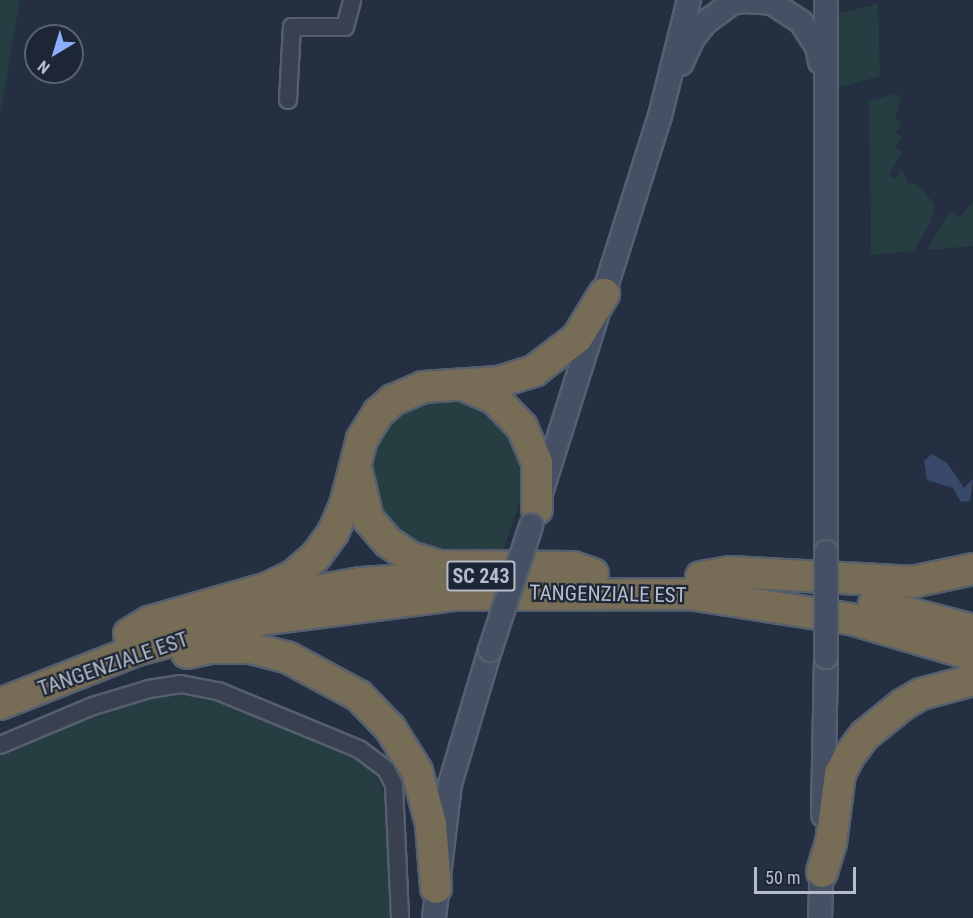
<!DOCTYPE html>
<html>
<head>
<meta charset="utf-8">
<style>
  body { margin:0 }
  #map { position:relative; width:973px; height:918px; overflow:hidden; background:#242f41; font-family:"Roboto Condensed",sans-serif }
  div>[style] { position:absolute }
  .green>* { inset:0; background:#263d42 }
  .water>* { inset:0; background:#384969 }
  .roads { filter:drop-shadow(2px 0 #565f6e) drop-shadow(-2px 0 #565f6e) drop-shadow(0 2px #565f6e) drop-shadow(0 -2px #565f6e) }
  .street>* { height:16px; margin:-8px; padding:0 8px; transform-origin:8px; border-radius:8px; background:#394151 }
  .secondary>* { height:22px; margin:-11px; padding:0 11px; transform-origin:11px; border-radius:11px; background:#465064 }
  .highway>* { height:30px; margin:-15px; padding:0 15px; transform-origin:15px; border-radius:15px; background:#776c55 }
  .bridges { filter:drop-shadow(2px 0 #565f6e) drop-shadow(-2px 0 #565f6e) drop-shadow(0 2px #565f6e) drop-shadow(0 -2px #565f6e) }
  .secondary-bridge>* { height:22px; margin:-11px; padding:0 11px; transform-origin:11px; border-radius:11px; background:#465064 }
  span { translate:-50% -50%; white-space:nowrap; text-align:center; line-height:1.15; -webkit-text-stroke:4.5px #1d2636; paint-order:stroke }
  .shield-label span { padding:2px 4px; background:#1d2636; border:2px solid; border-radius:4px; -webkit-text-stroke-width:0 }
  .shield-label { font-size:20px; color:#b5bccb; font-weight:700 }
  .street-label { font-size:21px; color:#b5bccb }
  .north { position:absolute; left:24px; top:24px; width:60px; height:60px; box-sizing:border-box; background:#1d2636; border:2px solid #5a6272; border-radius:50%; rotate:218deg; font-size:16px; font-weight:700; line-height:24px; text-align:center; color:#b5bccb }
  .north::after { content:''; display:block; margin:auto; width:21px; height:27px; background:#8aaefc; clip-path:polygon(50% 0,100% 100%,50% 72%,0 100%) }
  .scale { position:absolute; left:754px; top:867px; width:102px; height:27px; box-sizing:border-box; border:3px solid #b5bccb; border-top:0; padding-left:8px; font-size:18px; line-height:21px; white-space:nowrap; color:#b5bccb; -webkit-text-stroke:4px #1d2636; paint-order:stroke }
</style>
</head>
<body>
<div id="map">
  <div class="green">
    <div style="clip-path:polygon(0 0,20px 0,0 116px)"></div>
    <div style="clip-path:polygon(878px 4px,880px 76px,838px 88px,836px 14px)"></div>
    <div style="clip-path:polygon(895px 94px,901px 97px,895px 118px,901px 122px,896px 133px,902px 136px,895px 147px,902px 151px,889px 175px,896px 179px,901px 170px,909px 183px,917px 184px,935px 205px,930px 224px,913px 251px,871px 255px,869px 101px)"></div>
    <div style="clip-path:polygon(973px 202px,973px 246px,927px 250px,949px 212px,959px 217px)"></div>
    <div style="clip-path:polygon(448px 398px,474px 404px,497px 417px,514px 438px,523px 463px,524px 489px,502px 554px,428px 556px,384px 530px,368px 456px,379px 432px,397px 413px,421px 401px)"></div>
    <div style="clip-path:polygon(186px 692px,217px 697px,342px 751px,363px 763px,379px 780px,388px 805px,391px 918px,0 918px,0 753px,150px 696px)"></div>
  </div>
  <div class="water">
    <div style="clip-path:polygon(932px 454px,947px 463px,964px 488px,973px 479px,970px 501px,961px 502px,953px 488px,927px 480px,924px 461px)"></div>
  </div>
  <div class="roads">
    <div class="street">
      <div style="left:288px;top:100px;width:73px;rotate:-86.9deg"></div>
      <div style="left:292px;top:27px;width:53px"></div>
      <div style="left:345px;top:27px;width:28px;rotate:-75deg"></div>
      <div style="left:0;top:745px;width:101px;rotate:-22.8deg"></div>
      <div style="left:93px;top:706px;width:59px;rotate:-16.9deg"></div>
      <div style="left:149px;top:689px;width:32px;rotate:-9deg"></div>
      <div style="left:181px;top:684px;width:38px;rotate:11deg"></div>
      <div style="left:218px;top:691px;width:152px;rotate:22.4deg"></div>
      <div style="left:359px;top:749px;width:34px;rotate:37deg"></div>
      <div style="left:386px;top:769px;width:18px;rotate:63deg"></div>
      <div style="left:394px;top:785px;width:133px;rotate:87.4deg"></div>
    </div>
    <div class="secondary">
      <div style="left:681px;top:64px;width:29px;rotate:-65deg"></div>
      <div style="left:693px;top:38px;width:21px;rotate:-51deg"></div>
      <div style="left:706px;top:22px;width:32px;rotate:-36deg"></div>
      <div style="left:732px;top:3px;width:13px;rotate:-9deg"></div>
      <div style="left:745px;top:1px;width:27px;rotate:4deg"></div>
      <div style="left:772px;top:3px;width:35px;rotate:33deg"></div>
      <div style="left:801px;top:22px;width:30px;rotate:57deg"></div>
      <div style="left:817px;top:47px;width:15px;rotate:79deg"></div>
      <div style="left:542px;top:490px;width:392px;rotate:-72.5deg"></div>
      <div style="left:660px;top:116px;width:120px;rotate:-76deg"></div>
      <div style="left:826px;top:552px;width:552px;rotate:-90deg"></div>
      <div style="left:823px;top:815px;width:158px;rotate:-88.9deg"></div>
      <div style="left:434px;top:918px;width:135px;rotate:-83.2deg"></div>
      <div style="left:450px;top:784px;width:140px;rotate:-73.4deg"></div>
      <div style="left:820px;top:918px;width:61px;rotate:-88.1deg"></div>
    </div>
    <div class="highway">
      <div style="left:465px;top:386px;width:33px;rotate:23deg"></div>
      <div style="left:495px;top:399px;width:39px;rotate:46deg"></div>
      <div style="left:522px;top:427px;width:39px;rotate:67deg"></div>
      <div style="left:537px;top:463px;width:46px;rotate:90deg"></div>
      <div style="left:357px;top:472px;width:48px;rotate:76.8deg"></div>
      <div style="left:368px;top:519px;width:30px;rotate:49deg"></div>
      <div style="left:388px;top:542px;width:27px;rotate:34deg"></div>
      <div style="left:410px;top:557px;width:31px;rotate:17deg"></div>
      <div style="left:440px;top:566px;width:133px;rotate:0.4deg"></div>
      <div style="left:573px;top:567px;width:21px;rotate:19deg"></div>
      <div style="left:701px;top:577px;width:29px;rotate:-10deg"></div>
      <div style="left:730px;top:572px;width:182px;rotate:3.1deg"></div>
      <div style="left:912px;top:582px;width:62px;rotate:-12deg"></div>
      <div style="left:264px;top:600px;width:98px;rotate:-9.9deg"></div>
      <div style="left:361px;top:583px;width:90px;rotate:-3.8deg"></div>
      <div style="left:874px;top:604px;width:102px;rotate:14.7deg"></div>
      <div style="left:129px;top:634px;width:23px;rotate:-31deg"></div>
      <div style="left:149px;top:622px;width:124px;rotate:-15.9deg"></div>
      <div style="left:268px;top:588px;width:28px;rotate:-26deg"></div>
      <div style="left:293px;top:576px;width:30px;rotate:-41deg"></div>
      <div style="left:316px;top:556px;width:29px;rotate:-54deg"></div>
      <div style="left:333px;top:533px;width:30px;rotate:-67deg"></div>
      <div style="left:345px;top:505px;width:68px;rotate:-75.6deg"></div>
      <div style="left:362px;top:439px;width:31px;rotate:-58deg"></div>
      <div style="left:378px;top:413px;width:20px;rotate:-41deg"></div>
      <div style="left:393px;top:400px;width:33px;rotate:-23deg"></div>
      <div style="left:423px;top:387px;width:75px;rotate:-3.8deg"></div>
      <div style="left:498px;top:382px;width:38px;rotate:-17deg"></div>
      <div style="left:534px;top:371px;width:54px;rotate:-37.5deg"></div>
      <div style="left:577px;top:338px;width:52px;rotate:-58.5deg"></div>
      <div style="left:187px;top:653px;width:25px;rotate:-12deg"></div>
      <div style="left:211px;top:648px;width:39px"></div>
      <div style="left:250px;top:648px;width:38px;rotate:14deg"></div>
      <div style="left:287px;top:657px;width:82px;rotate:28.4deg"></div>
      <div style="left:359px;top:696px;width:45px;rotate:45.9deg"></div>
      <div style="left:390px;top:728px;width:51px;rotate:57.9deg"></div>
      <div style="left:417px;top:771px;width:55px;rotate:75.2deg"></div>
      <div style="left:431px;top:824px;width:64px;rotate:85.5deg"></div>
      <div style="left:0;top:704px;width:147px;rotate:-21.5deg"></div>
      <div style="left:137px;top:650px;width:110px;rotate:-14.8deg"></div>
      <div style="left:243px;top:622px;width:214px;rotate:-7.3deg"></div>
      <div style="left:455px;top:595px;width:234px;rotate:-0.2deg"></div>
      <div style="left:689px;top:594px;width:164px;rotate:8.8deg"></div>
      <div style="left:851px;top:619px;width:127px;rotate:16.4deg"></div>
      <div style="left:822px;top:872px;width:30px;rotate:-73deg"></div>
      <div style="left:831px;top:843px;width:70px;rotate:-82.6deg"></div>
      <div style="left:840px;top:774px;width:20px;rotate:-63deg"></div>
      <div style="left:849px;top:756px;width:26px;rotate:-53deg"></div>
      <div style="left:865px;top:735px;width:48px;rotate:-39deg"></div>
      <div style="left:902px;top:705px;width:22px;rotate:-30deg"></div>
      <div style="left:921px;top:694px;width:54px;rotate:-15.1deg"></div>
    </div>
  </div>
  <div class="bridges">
    <div class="secondary-bridge">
      <div style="left:826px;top:552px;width:105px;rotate:90deg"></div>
      <div style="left:490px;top:650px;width:131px;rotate:-71.7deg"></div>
    </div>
  </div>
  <div class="shield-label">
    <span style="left:481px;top:576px">SC 243</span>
  </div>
  <div class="street-label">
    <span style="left:608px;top:594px;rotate:1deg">TANGENZIALE EST</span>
    <span style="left:113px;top:664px;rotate:-19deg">TANGENZIALE EST</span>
  </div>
  <div class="north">N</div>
  <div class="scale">50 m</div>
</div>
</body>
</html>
